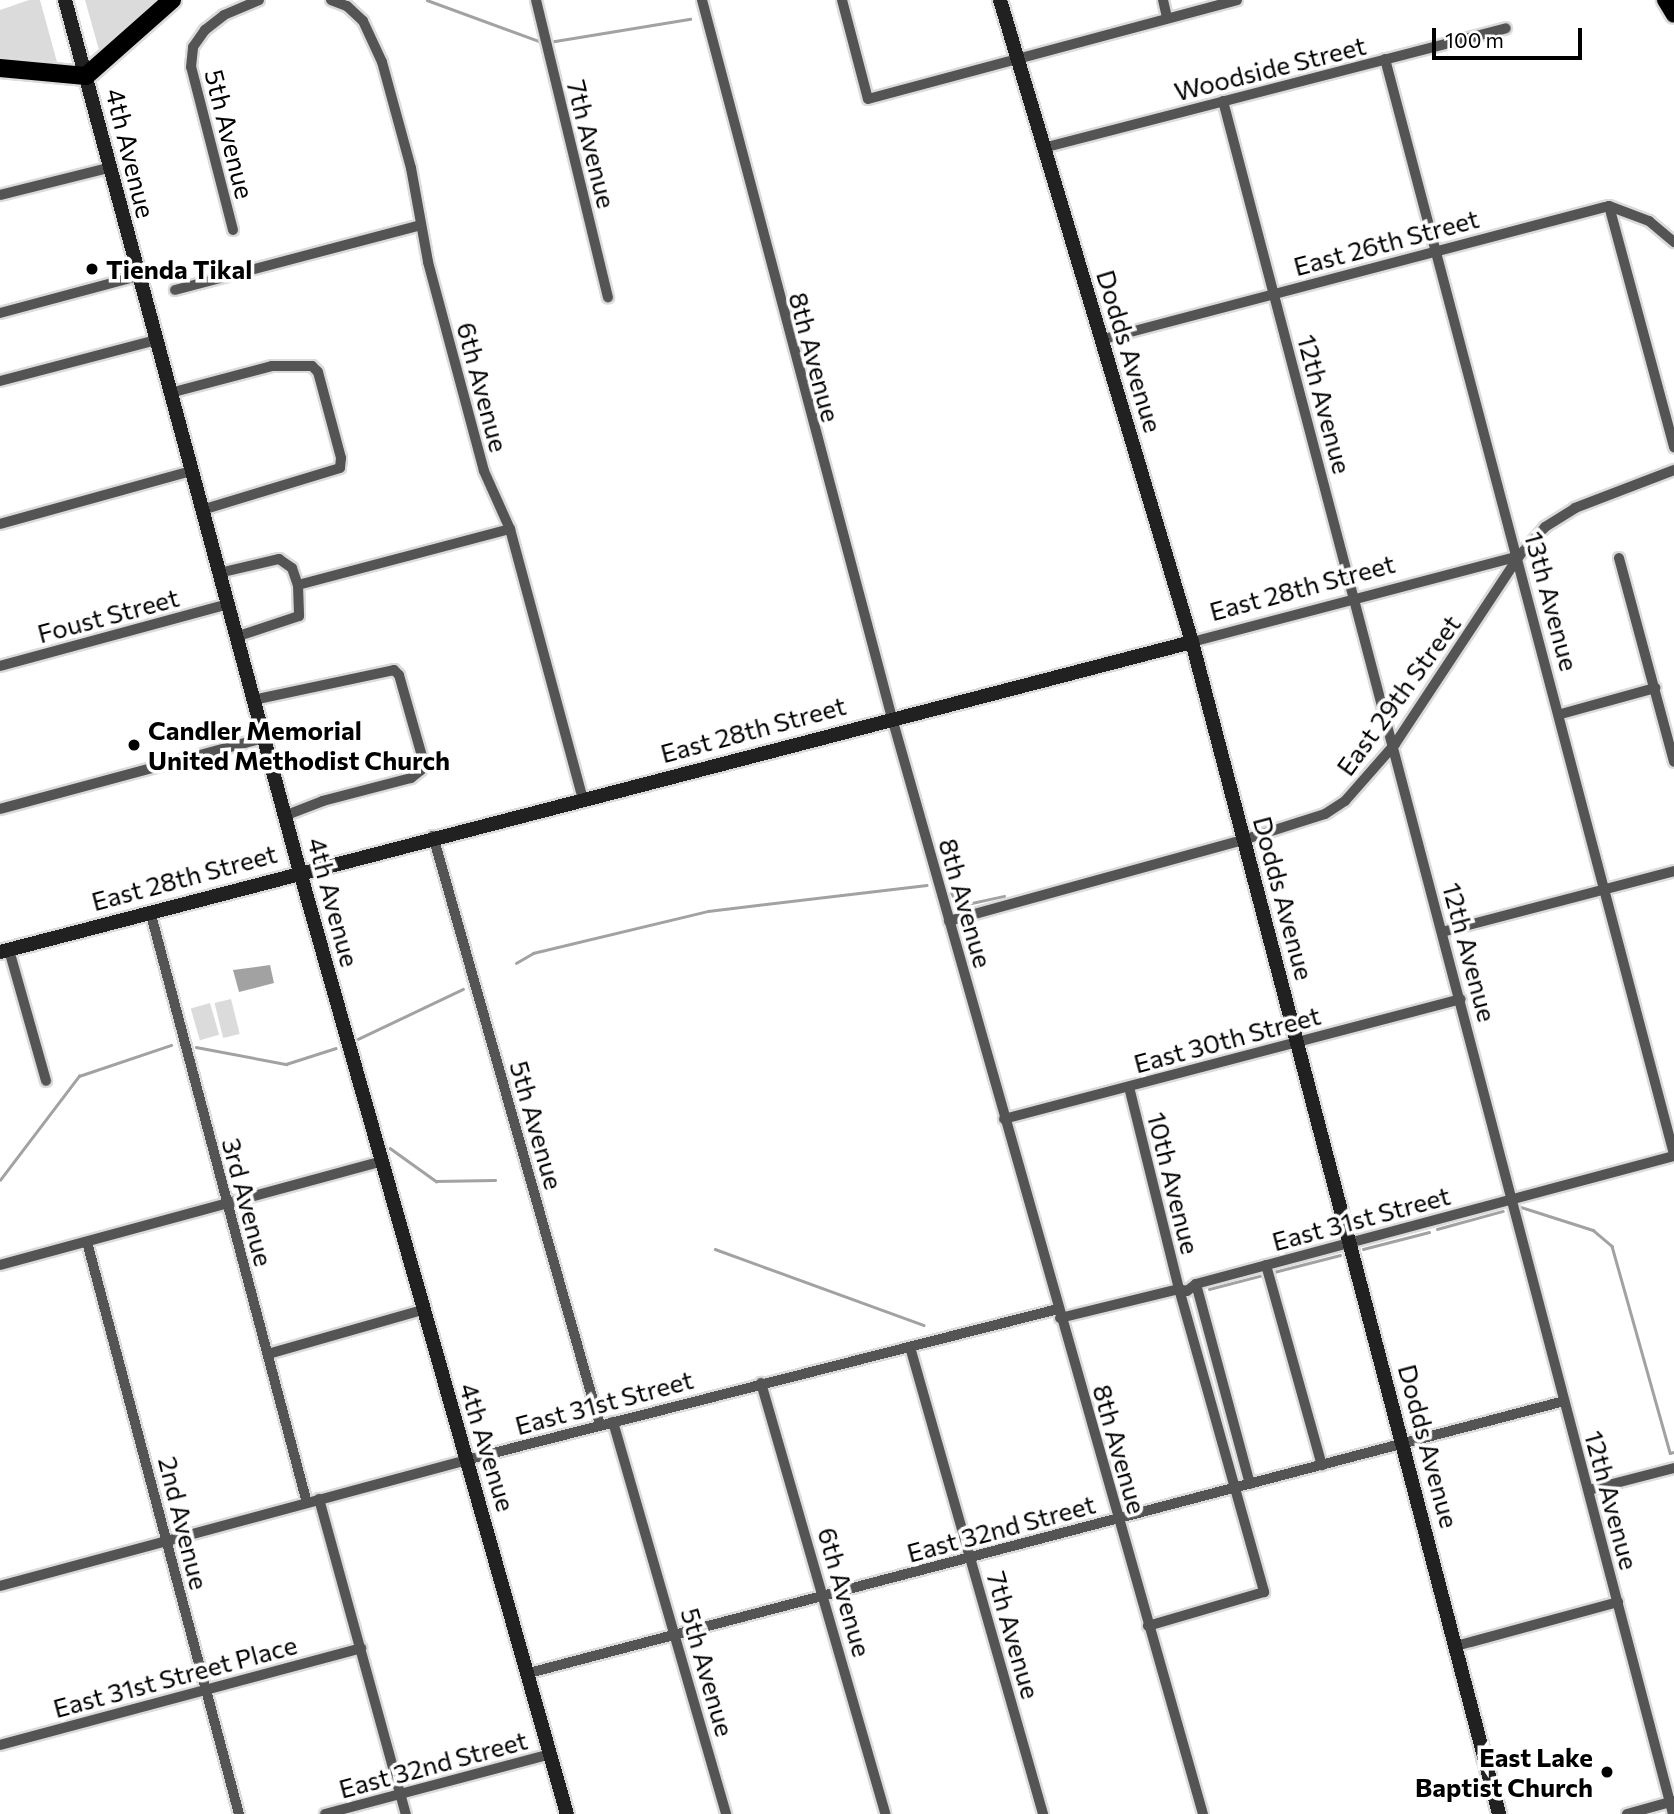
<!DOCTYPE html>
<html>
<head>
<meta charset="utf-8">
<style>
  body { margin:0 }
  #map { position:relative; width:1674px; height:1814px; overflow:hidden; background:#fff; font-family:Commissioner,sans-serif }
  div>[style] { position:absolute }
  .green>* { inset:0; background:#dbdbdb; transform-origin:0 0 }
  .water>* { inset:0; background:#a2a2a2 }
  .stream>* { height:2.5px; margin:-1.25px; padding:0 1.25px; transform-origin:1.25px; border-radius:1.25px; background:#a2a2a2 }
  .roads { filter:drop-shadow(2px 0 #dbdbdb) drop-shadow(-2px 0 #dbdbdb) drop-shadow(0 2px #dbdbdb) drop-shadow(0 -2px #dbdbdb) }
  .street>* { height:10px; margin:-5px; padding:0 5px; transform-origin:5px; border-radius:5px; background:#545454 }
  .secondary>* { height:14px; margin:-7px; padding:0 7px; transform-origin:7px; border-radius:7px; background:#212121 }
  .primary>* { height:16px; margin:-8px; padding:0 8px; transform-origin:8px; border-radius:8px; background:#000 }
  .highway>* { height:18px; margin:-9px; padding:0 9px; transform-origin:9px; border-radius:9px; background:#000 }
  .dots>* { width:19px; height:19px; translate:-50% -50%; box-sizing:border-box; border:4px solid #fff; border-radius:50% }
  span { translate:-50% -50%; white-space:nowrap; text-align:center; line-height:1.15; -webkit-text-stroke:7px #fff; paint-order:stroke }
  .street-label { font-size:26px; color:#000 }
  .poi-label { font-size:26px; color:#000; font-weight:700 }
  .left { translate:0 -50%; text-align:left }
  .right { translate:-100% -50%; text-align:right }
  .scale { position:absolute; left:1432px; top:28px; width:150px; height:32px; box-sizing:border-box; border:4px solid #000; border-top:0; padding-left:9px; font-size:21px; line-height:24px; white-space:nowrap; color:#000; -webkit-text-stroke:5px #fff; paint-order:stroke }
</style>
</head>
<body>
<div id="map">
  <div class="green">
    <div style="clip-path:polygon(29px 0,40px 0,57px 62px,0 57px,0 10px)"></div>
    <div style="clip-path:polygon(85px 0,154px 0,111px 44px,99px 50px)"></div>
    <div style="left:231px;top:999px;width:36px;height:17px;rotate:76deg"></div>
    <div style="left:210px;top:1003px;width:33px;height:20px;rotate:74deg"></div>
  </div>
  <div class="water">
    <div style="clip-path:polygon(270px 965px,274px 983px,239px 992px,233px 970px)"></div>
  </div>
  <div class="stream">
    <div style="left:427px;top:0;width:122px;rotate:20.1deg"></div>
    <div style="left:549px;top:42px;width:143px;rotate:-9.3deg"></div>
    <div style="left:948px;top:885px;width:23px;rotate:65deg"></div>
    <div style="left:958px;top:906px;width:47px;rotate:-12.3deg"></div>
    <div style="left:516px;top:963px;width:20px;rotate:-30deg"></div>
    <div style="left:533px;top:953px;width:180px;rotate:-13.5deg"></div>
    <div style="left:708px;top:911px;width:220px;rotate:-6.8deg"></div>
    <div style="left:358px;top:1039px;width:116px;rotate:-25.5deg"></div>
    <div style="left:196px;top:1047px;width:92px;rotate:10.7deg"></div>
    <div style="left:286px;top:1064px;width:52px;rotate:-17.7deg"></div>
    <div style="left:390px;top:1148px;width:57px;rotate:35.7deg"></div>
    <div style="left:436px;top:1181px;width:59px;rotate:-1deg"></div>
    <div style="left:0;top:1180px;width:131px;rotate:-52.8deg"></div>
    <div style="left:79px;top:1076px;width:97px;rotate:-18.6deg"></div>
    <div style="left:1521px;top:1207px;width:76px;rotate:17.7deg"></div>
    <div style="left:1593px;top:1230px;width:25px;rotate:40deg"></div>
    <div style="left:1612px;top:1246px;width:215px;rotate:74.3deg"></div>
    <div style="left:1670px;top:1453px;width:4px;rotate:-14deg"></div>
    <div style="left:1437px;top:1229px;width:68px;rotate:-15.3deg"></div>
    <div style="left:715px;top:1249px;width:222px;rotate:20deg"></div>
    <div style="left:1363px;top:1249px;width:68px;rotate:-14.4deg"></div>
    <div style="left:1274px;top:1272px;width:68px;rotate:-14.4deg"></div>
    <div style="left:1209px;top:1289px;width:56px;rotate:-14.5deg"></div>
  </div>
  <div class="roads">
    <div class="street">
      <div style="left:331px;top:0;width:17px;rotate:21deg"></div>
      <div style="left:347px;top:6px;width:22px;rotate:43deg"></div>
      <div style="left:363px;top:21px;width:45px;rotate:65.1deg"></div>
      <div style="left:382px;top:62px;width:110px;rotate:74.7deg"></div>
      <div style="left:411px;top:168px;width:96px;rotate:79.7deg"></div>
      <div style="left:428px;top:262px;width:216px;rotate:75deg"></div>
      <div style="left:484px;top:471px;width:64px;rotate:65.9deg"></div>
      <div style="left:510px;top:529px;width:280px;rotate:74.9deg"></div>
      <div style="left:536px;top:0;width:306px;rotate:76.4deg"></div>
      <div style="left:702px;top:0;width:743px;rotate:75.18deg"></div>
      <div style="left:892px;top:718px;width:1139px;rotate:74.16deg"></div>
      <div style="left:842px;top:0;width:102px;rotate:75.3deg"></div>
      <div style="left:868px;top:99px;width:382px;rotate:-15deg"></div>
      <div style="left:1163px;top:0;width:18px;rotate:77deg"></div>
      <div style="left:1385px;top:59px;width:1132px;rotate:75.22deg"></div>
      <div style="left:1223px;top:101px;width:1771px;rotate:75.28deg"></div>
      <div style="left:1043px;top:148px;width:478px;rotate:-14.5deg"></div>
      <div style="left:0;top:195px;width:111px;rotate:-14deg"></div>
      <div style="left:1609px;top:206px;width:250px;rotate:74.9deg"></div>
      <div style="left:233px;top:230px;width:168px;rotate:-104.4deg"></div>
      <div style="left:191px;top:67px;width:20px;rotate:-84deg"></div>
      <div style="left:193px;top:47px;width:21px;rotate:-55deg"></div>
      <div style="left:205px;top:30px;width:24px;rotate:-38deg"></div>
      <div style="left:224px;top:15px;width:38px;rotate:-23deg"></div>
      <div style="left:175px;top:290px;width:254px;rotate:-14.8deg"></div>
      <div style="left:0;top:313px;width:143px;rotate:-15deg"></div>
      <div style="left:1100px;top:340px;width:526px;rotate:-14.75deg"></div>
      <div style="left:1609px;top:206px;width:43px;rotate:20.6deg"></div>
      <div style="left:1649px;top:221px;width:33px;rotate:40deg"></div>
      <div style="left:0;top:381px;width:161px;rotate:-14.7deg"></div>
      <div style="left:170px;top:393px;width:106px;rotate:-14.8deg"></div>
      <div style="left:272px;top:366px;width:40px"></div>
      <div style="left:312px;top:366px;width:8px;rotate:45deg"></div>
      <div style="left:318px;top:372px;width:89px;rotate:75deg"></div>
      <div style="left:341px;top:458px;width:10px;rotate:96deg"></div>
      <div style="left:340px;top:468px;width:144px;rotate:163.1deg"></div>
      <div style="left:0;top:524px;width:198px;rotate:-15.5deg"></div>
      <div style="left:1619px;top:558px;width:211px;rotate:74.9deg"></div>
      <div style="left:219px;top:573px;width:62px;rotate:-13.1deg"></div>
      <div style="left:279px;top:559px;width:16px;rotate:35deg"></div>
      <div style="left:292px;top:568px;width:18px;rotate:71deg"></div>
      <div style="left:298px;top:585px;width:31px;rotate:88deg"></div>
      <div style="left:299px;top:616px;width:66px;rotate:161.6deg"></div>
      <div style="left:298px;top:585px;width:219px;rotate:-14.8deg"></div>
      <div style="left:1192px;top:642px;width:338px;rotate:-14.7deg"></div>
      <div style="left:0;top:666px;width:236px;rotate:-15.2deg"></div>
      <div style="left:253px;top:700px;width:144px;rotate:-12deg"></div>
      <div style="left:394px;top:670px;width:7px;rotate:45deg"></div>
      <div style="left:399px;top:675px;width:88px;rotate:74.2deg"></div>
      <div style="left:423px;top:760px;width:10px;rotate:101deg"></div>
      <div style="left:421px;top:770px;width:13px;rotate:141deg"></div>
      <div style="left:411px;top:778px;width:91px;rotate:165.4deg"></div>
      <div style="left:323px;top:801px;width:42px;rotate:159deg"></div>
      <div style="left:1561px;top:714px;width:98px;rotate:-15.5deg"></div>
      <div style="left:0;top:809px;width:272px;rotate:-15.1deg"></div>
      <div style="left:433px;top:836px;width:612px;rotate:74.17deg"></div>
      <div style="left:150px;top:911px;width:612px;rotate:75.15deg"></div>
      <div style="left:949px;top:921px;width:305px;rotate:-15.4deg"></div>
      <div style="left:1243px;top:840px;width:86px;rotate:-17.6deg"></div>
      <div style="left:1325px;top:814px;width:24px;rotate:-33deg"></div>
      <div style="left:1345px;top:801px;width:76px;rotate:-48.7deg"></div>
      <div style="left:1395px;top:744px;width:225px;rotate:-56.6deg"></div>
      <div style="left:1519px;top:556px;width:39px;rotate:-48deg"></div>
      <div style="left:1545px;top:527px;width:36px;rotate:-32deg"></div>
      <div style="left:1575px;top:508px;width:106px;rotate:-21deg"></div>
      <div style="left:1442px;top:932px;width:240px;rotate:-14.7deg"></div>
      <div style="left:9px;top:950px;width:136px;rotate:74.2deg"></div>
      <div style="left:1129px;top:1087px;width:208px;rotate:76.1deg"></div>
      <div style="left:1179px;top:1289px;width:315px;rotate:74.3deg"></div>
      <div style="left:1264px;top:1592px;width:121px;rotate:163.7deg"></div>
      <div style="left:1004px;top:1119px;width:472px;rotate:-14.7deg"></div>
      <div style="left:87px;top:1242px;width:592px;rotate:75.12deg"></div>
      <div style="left:0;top:1265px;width:394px;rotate:-15.2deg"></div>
      <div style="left:1266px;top:1265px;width:208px;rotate:74.4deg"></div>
      <div style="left:1196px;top:1284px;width:207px;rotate:74.9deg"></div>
      <div style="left:1060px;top:1318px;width:122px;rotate:-13.7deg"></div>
      <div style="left:1179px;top:1289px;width:8px;rotate:14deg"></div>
      <div style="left:1187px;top:1291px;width:11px;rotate:-38deg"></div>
      <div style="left:1196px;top:1284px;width:495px;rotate:-15deg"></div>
      <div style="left:910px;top:1347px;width:486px;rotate:74.1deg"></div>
      <div style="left:268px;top:1354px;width:160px;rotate:-15.9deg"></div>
      <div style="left:761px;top:1383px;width:448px;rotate:73.9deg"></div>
      <div style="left:613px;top:1422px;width:408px;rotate:73.9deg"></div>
      <div style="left:1589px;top:1490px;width:88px;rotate:-14.5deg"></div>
      <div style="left:319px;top:1499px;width:327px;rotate:74.6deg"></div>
      <div style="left:0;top:1586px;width:483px;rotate:-15.1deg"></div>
      <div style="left:466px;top:1460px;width:611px;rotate:-14.31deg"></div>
      <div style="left:1456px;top:1646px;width:168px;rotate:-15.2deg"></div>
      <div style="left:529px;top:1673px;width:1070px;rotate:-14.72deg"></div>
      <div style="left:0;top:1745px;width:374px;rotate:-15deg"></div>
      <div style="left:325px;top:1814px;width:234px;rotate:-14.9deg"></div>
      <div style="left:1627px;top:1814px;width:49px;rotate:-15.5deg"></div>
    </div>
    <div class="secondary">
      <div style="left:65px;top:0;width:903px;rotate:74.92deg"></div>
      <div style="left:300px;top:872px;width:979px;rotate:74.18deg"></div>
      <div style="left:1000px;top:0;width:670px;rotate:73.35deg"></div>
      <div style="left:1192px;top:642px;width:1212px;rotate:75.32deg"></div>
      <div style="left:0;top:952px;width:1232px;rotate:-14.58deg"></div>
    </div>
    <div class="primary">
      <div style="left:1665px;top:0;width:17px;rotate:59deg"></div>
    </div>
    <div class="highway">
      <div style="left:0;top:68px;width:86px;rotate:5.3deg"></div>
      <div style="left:86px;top:76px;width:115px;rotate:-41.5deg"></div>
    </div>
  </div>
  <div class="dots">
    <div style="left:92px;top:269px;background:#000"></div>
    <div style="left:134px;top:745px;background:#000"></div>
    <div style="left:1607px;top:1772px;background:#000"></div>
  </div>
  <div class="street-label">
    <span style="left:1270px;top:68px;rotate:-14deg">Woodside Street</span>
    <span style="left:230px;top:134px;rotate:76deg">5th Avenue</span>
    <span style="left:592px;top:144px;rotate:76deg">7th Avenue</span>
    <span style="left:131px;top:153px;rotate:76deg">4th Avenue</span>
    <span style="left:1386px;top:242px;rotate:-15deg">East 26th Street</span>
    <span style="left:1130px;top:351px;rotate:73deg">Dodds Avenue</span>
    <span style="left:815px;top:357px;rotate:75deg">8th Avenue</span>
    <span style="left:483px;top:387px;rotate:75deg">6th Avenue</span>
    <span style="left:1325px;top:404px;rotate:75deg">12th Avenue</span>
    <span style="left:1302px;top:587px;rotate:-15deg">East 28th Street</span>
    <span style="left:1552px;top:601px;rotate:75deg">13th Avenue</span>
    <span style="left:108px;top:615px;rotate:-15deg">Foust Street</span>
    <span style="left:1398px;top:695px;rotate:-54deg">East 29th Street</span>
    <span style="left:753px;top:729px;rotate:-15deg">East 28th Street</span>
    <span style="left:184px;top:877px;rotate:-15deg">East 28th Street</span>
    <span style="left:1284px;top:898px;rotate:75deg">Dodds Avenue</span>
    <span style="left:334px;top:902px;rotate:75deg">4th Avenue</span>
    <span style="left:966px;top:903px;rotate:74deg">8th Avenue</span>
    <span style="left:1470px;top:952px;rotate:75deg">12th Avenue</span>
    <span style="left:1227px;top:1039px;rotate:-15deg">East 30th Street</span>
    <span style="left:537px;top:1125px;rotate:74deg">5th Avenue</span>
    <span style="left:1174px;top:1183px;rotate:76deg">10th Avenue</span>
    <span style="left:248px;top:1202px;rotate:75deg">3rd Avenue</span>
    <span style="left:1361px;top:1218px;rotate:-15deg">East 31st Street</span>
    <span style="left:604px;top:1402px;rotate:-15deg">East 31st Street</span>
    <span style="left:1429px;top:1446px;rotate:75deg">Dodds Avenue</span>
    <span style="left:488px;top:1447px;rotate:73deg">4th Avenue</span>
    <span style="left:1120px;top:1449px;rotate:74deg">8th Avenue</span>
    <span style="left:1612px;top:1500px;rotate:75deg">12th Avenue</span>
    <span style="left:184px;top:1523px;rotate:76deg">2nd Avenue</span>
    <span style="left:1001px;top:1528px;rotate:-15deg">East 32nd Street</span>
    <span style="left:845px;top:1592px;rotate:74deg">6th Avenue</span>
    <span style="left:1014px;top:1635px;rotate:74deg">7th Avenue</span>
    <span style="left:708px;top:1672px;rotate:74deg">5th Avenue</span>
    <span style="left:175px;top:1676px;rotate:-15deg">East 31st Street Place</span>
    <span style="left:433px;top:1764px;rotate:-15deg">East 32nd Street</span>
  </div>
  <div class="poi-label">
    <span class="left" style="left:106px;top:269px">Tienda Tikal</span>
    <span class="left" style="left:148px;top:745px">Candler Memorial<br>United Methodist Church</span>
    <span class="right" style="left:1593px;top:1772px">East Lake<br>Baptist Church</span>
  </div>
  <div class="scale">100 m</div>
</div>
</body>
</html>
